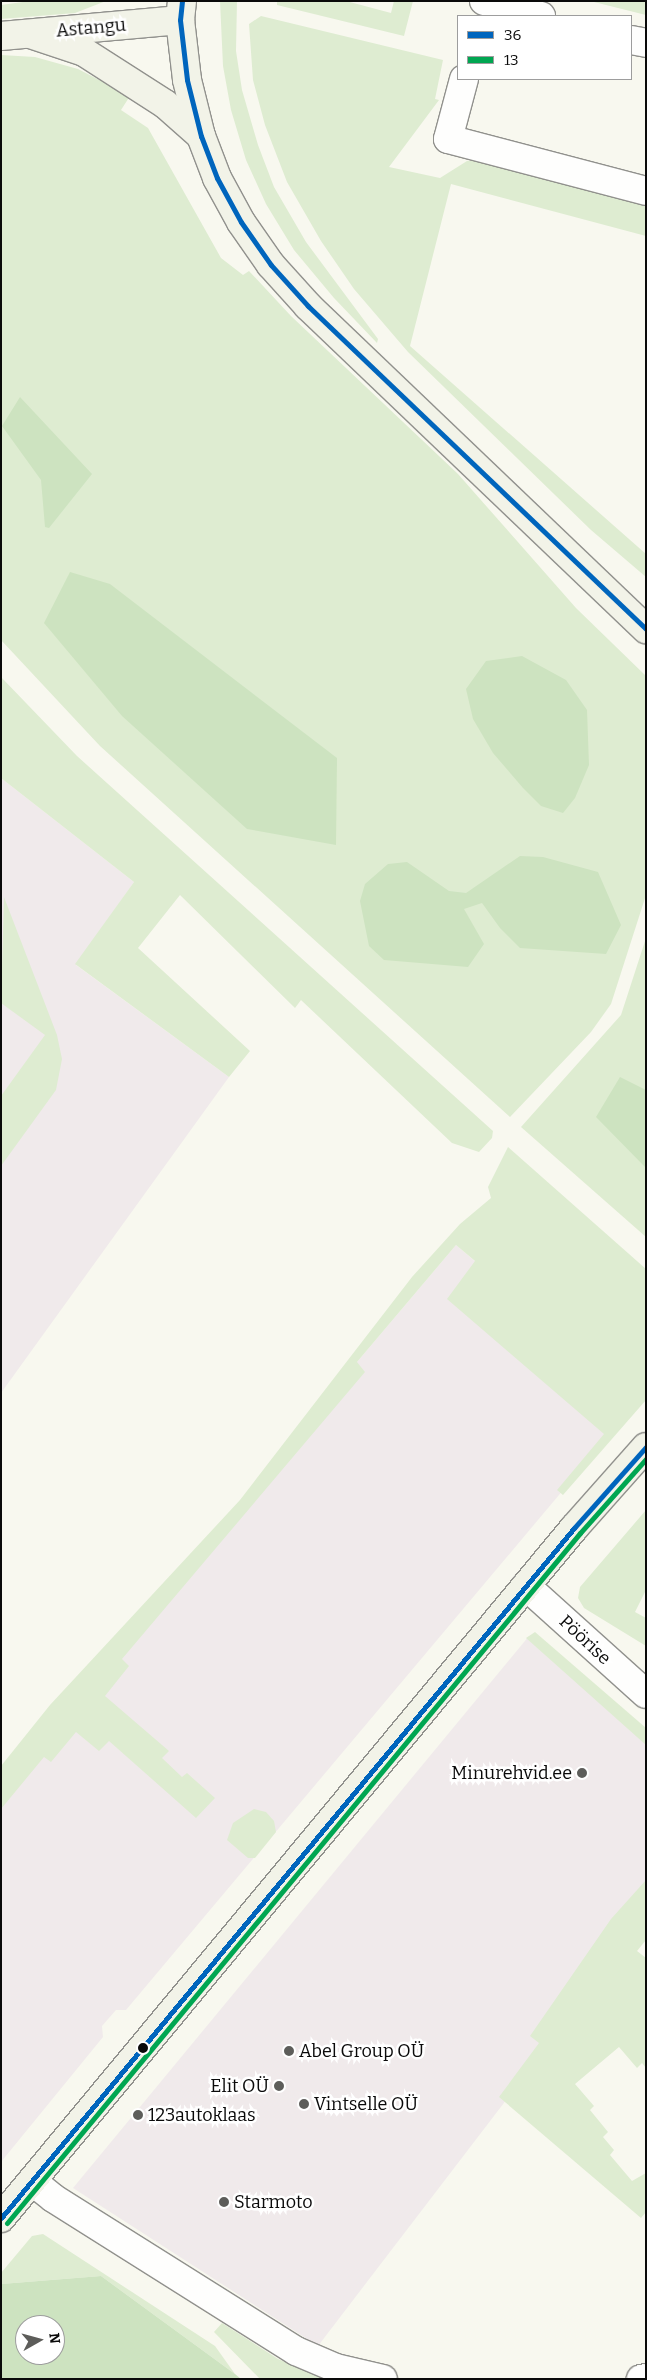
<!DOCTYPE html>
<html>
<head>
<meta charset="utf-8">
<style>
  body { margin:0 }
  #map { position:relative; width:647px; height:2380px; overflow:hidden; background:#f8f8ef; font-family:Bitter,serif }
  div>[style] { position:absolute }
  .industrial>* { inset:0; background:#f0eaeb }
  .green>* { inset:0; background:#deecd1 }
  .forest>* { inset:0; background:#cde3c0 }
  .roads { filter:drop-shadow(1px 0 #91918d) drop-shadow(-1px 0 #91918d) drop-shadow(0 1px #91918d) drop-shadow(0 -1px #91918d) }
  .street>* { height:28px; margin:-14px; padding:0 14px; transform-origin:14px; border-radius:14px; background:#fefefd }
  .secondary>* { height:28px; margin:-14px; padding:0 14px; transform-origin:14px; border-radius:14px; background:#f2f3e8 }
  .bus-1>* { height:5px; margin:-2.5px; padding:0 2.5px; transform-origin:2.5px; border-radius:2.5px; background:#0065bd }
  .bus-2>* { height:5px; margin:-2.5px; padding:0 2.5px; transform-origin:2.5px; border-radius:2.5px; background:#00a651 }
  .dots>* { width:14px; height:14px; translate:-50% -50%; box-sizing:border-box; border:2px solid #fff; border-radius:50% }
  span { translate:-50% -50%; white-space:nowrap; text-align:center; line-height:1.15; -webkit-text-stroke:5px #fff; paint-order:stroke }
  .street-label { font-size:18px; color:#0a0a0a }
  .poi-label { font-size:18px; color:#0a0a0a }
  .right { translate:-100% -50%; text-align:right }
  .left { translate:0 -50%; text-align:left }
  .frame { position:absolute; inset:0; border:2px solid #0a0a0a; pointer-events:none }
  .legend { position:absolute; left:457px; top:15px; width:175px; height:65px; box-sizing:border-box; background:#fff; border:1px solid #9d9d9d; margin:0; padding:6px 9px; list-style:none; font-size:15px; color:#0a0a0a }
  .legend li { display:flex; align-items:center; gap:10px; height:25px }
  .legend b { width:25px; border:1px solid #9d9d9d }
  .north { position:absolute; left:15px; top:2315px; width:50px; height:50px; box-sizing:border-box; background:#fff; border:1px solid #9d9d9d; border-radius:50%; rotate:83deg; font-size:14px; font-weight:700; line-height:20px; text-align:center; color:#0a0a0a }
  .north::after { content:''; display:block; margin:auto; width:18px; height:22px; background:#5d5d5a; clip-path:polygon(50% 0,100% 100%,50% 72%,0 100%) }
</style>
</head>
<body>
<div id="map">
  <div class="industrial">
    <div style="clip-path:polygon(1px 778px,134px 882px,76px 965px,229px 1077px,1px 1393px)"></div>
    <div style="clip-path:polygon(456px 1245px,638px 1401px,126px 2010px,116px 2010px,102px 2026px,103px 2037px,1px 2162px,1px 1783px)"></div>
    <div style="clip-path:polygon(529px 1636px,646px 1740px,646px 1917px,318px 2346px,73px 2188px)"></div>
  </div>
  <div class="green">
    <div style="clip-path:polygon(30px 1px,106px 1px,75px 13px,1px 19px,1px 5px)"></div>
    <div style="clip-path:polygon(220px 1px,237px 1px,236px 51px,242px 90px,258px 145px,274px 187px,306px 242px,378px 339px,377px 343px,334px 298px,294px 250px,266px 204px,246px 160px,231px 110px,223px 66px)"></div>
    <div style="clip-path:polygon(277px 1px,346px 1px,391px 13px,394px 1px,413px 1px,404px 36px,277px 5px)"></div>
    <div style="clip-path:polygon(590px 1px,646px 1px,646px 15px)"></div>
    <div style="clip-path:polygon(261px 16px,443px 60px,435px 99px,439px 100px,389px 167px,440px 178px,467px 161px,477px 160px,646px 205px,646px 236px,451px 184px,410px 346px,646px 554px,646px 577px,591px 530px,408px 352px,354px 289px,321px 241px,287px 182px,265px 125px,253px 80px,249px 24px)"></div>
    <div style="clip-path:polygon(1px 55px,35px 57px,78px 69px,130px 96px,121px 110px,148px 128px,221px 258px,243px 275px,249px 271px,291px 316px,458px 474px,576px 608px,646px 676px,646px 895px,611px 1004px,591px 1032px,510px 1117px,100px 746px,1px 640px)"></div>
    <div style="clip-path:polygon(1px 677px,77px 756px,493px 1131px,492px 1138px,479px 1152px,452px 1143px,301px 1000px,295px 1008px,180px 895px,138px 948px,250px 1051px,229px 1077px,75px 964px,134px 882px,1px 778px)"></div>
    <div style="clip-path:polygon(4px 897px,57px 1035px,62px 1059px,56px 1090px,1px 1166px,1px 1096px,45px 1035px,1px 1003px)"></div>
    <div style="clip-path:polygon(646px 938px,646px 1237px,521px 1127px,621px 1015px)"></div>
    <div style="clip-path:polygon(508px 1147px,646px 1269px,646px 1400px,563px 1495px,557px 1490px,604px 1434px,447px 1299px,475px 1261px,456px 1245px,357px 1362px,365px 1372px,122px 1659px,129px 1666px,105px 1696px,169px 1751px,162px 1758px,182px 1777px,187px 1773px,215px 1798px,196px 1818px,109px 1741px,99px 1751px,76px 1732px,51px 1762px,44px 1757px,1px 1809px,1px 1766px,50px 1705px,240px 1500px,412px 1277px,460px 1224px,491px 1198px,488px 1187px)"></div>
    <div style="clip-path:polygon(646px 1510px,646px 1590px,635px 1612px,646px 1618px,646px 1646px,584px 1608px,578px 1598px,580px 1587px)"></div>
    <div style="clip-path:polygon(535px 1632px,646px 1728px,646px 1745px,526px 1638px)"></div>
    <div style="clip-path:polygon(254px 1809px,266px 1812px,274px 1821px,276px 1832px,255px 1858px,248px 1858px,227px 1840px,233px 1823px)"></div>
    <div style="clip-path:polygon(646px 1880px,646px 1940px,637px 1951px,646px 1958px,646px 2068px,642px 2063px,637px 2068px,619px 2047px,575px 2084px,594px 2106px,590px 2110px,608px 2132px,603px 2137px,614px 2150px,610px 2155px,632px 2181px,646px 2173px,646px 2212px,641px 2218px,499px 2097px,539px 2043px,530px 2036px,611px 1919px)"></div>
    <div style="clip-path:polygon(43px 2234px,215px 2346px,235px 2374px,101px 2276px,1px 2284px,1px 2273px,32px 2236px)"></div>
    <div style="clip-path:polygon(222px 2323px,278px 2359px,327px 2379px,260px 2379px,214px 2332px)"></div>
  </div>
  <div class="forest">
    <div style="clip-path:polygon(20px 397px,92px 474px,49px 528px,45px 527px,41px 480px,2px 426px)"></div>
    <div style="clip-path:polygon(70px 572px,110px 584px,337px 758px,336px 845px,247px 829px,122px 716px,44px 623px)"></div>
    <div style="clip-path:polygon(522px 656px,566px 680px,587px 710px,589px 765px,575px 798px,563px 813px,541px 806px,523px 788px,493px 753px,473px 719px,466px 689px,486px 661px)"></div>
    <div style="clip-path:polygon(520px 856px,543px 857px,598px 872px,621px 925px,606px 954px,520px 948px,500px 928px,482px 903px,464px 909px,484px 944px,468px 967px,384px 960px,369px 946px,360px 901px,365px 884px,388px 864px,407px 862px,449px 891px,466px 893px)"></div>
    <div style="clip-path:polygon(620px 1077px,646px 1090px,646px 1168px,596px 1117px)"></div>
    <div style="clip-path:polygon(evenodd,101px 2276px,235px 2374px,241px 2379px,1px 2379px,1px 2284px,101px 2276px,25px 2325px,55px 2325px,55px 2355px,25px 2355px,25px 2325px)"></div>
  </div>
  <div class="roads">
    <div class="street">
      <div style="left:484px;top:1px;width:59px;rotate:14.7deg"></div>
      <div style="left:631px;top:40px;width:15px;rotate:11deg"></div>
      <div style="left:464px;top:79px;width:62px;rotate:104.9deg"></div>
      <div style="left:448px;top:139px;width:205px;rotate:14.7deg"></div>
      <div style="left:526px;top:1586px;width:161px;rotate:42deg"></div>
      <div style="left:32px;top:2181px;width:27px;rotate:39deg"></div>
      <div style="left:53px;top:2198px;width:287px;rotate:32.2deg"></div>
      <div style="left:296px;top:2351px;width:43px;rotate:23deg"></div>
      <div style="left:336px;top:2368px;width:48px;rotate:13.2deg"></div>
      <div style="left:641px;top:2379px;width:5px;rotate:-11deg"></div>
    </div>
    <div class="secondary">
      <div style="left:182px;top:1px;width:19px;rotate:96deg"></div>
      <div style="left:180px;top:20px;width:60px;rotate:83.3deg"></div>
      <div style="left:187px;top:80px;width:58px;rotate:76deg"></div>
      <div style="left:201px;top:136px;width:45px;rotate:69.1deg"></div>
      <div style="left:217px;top:178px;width:50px;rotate:61.4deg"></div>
      <div style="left:241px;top:222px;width:52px;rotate:55.1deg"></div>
      <div style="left:271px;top:265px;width:55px;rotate:47.9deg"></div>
      <div style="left:308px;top:306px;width:468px;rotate:43.7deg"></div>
      <div style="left:30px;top:34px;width:57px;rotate:18.4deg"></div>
      <div style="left:84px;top:52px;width:96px;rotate:32.7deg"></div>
      <div style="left:165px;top:104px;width:48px;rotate:41.6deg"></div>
      <div style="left:1px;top:36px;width:180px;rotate:-5.1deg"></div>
      <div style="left:1px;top:2218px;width:897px;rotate:-50.29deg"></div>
      <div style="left:574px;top:1528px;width:108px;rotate:-48.4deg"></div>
    </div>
  </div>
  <div class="bus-1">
    <div style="left:182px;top:1px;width:19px;rotate:96deg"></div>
    <div style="left:180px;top:20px;width:60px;rotate:83.3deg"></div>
    <div style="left:187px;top:80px;width:58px;rotate:76deg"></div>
    <div style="left:201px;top:136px;width:45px;rotate:69.1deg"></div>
    <div style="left:217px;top:178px;width:50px;rotate:61.4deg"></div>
    <div style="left:241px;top:222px;width:52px;rotate:55.1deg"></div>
    <div style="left:271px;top:265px;width:55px;rotate:47.9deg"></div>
    <div style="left:308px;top:306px;width:468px;rotate:43.7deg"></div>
    <div style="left:1px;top:2218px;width:897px;rotate:-50.29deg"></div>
    <div style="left:574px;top:1528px;width:108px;rotate:-48.4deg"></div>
  </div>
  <div class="bus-2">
    <div style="left:7px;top:2223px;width:897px;rotate:-50.29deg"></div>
    <div style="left:580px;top:1533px;width:99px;rotate:-48.3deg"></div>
  </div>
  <div class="dots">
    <div style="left:582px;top:1773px;background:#5d5d5a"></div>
    <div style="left:143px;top:2048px;background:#0a0a0a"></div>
    <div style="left:289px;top:2051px;background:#5d5d5a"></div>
    <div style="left:279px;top:2086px;background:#5d5d5a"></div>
    <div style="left:304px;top:2104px;background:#5d5d5a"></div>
    <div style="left:138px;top:2115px;background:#5d5d5a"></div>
    <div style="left:224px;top:2202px;background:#5d5d5a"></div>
  </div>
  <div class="street-label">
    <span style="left:91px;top:28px;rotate:-5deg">Astangu</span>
    <span style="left:585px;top:1640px;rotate:43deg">Pöörise</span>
  </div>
  <div class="poi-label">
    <span class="right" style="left:572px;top:1773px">Minurehvid.ee</span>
    <span class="left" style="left:299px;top:2051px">Abel Group OÜ</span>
    <span class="right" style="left:269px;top:2086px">Elit OÜ</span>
    <span class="left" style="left:314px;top:2104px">Vintselle OÜ</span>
    <span class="left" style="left:148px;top:2115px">123autoklaas</span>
    <span class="left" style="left:234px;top:2202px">Starmoto</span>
  </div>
  <div class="frame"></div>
  <ul class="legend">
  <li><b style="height:6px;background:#0065bd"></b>36</li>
  <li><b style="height:6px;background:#00a651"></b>13</li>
  </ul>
  <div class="north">N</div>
</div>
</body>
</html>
